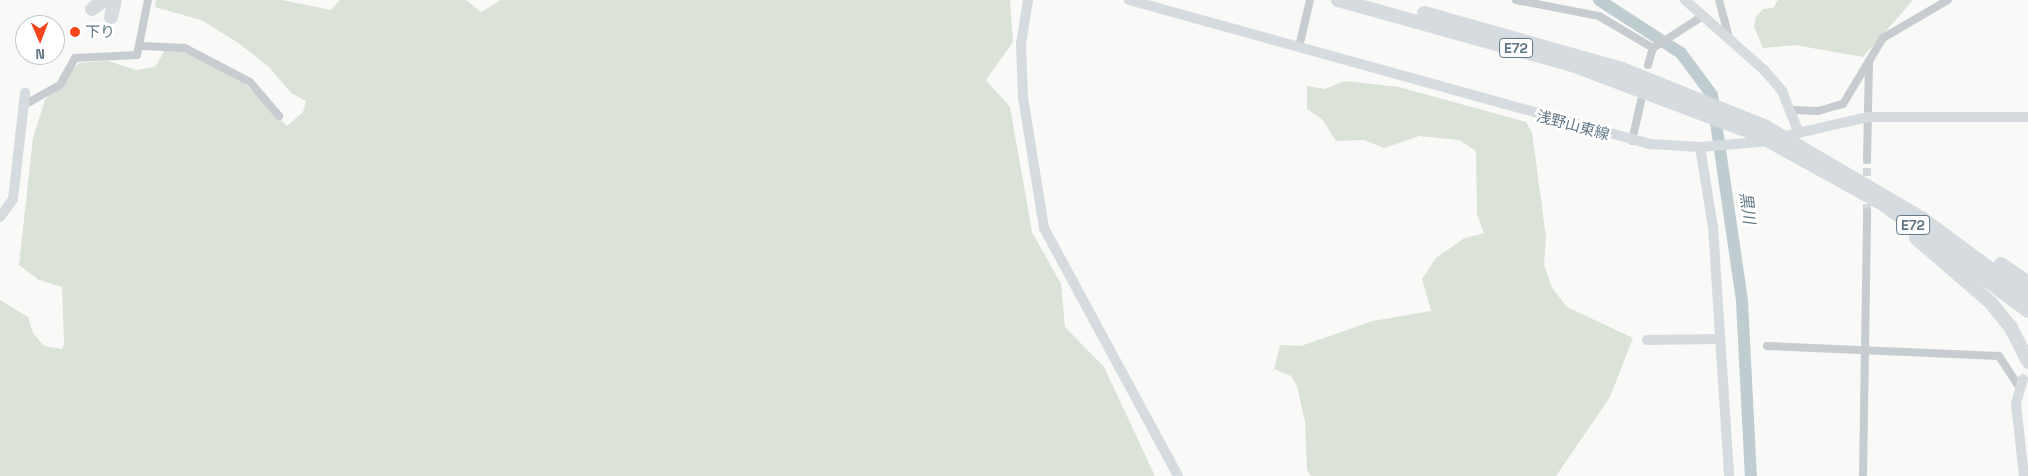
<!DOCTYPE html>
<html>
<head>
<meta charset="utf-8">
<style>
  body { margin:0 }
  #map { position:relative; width:2028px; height:476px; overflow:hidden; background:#f9f9f7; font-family:"Space Grotesk","Noto Sans JP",sans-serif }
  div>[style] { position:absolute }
  .green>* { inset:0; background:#dbe2d7 }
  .river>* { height:12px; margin:-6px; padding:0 6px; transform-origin:6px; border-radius:6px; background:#bfccd0 }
  .street-tunnel>* { height:8px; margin-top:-4px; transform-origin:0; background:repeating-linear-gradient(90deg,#d3d8da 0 8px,transparent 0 12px) }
  .street>* { height:8px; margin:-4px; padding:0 4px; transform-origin:4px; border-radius:4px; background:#c6cccf }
  .secondary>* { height:10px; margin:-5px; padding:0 5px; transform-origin:5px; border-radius:5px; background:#d5dbdf }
  .highway>* { height:14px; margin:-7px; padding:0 7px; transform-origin:7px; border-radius:7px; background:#d5dbdf }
  .dots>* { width:14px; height:14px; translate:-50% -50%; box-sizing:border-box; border:2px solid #fff; border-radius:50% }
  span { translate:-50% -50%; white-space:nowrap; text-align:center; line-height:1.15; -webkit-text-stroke:5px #fff; paint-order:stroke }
  .shield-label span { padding:1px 4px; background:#fff; border:1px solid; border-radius:4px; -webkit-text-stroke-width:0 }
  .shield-label { font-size:14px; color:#617785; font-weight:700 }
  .poi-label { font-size:15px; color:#617785 }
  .left { translate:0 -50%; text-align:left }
  .street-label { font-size:15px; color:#617785 }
  .water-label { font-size:16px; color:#5d767e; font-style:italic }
  .north { position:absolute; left:15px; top:15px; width:50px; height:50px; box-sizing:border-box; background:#fff; border:1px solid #c0c9ce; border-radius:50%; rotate:179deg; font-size:14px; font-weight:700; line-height:20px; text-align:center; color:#617785 }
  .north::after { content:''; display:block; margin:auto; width:18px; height:22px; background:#f4451c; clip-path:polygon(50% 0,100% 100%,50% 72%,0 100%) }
</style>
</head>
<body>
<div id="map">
  <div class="green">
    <div style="clip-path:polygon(156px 0,282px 0,331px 10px,340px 0,466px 0,481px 12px,501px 0,1010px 0,1013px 42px,986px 80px,1010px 107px,1032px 232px,1061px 284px,1065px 327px,1104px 367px,1155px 476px,0 476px,0 300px,28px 317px,33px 333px,44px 346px,62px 349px,64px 344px,62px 287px,39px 280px,19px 265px,33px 138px,45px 100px,79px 63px,108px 61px,136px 70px,155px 67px,166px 48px,176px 45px,234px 73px,287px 126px,303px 112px,306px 101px,291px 93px,269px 67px,237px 42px,201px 20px,155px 7px)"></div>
    <div style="clip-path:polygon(1778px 0,1913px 0,1863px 57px,1795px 45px,1763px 48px,1754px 27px,1756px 17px,1763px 9px,1773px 8px)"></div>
    <div style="clip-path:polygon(1345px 81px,1399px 87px,1526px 122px,1532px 132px,1546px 237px,1544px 265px,1552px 288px,1567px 307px,1633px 338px,1610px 397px,1556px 476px,1311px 476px,1307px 470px,1305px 422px,1297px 386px,1291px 376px,1274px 369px,1280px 345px,1301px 346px,1373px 321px,1431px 311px,1422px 279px,1436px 258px,1463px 239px,1484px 233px,1477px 214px,1476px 151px,1459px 140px,1419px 136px,1384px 148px,1364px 140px,1336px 141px,1322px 119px,1307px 109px,1307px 86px,1325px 89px)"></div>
  </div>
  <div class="river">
    <div style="left:1599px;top:0;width:98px;rotate:32.9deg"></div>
    <div style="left:1681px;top:53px;width:52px;rotate:53.6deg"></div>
    <div style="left:1712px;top:95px;width:208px;rotate:81.7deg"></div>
    <div style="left:1742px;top:301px;width:175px;rotate:87.1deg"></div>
  </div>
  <div class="street-tunnel">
    <div style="left:1867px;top:212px;width:53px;rotate:-90deg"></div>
  </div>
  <div class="street">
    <div style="left:1516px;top:0;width:85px;rotate:10.9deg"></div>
    <div style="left:1599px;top:16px;width:63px;rotate:30.7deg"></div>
    <div style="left:1719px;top:0;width:34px;rotate:75deg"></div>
    <div style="left:142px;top:46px;width:43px;rotate:2.7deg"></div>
    <div style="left:185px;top:48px;width:73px;rotate:27.6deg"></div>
    <div style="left:250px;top:82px;width:45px;rotate:49.5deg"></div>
    <div style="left:1299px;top:47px;width:48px;rotate:-76.8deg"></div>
    <div style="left:1648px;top:65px;width:18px;rotate:-74deg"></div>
    <div style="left:1653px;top:48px;width:59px;rotate:-32.6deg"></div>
    <div style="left:24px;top:105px;width:41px;rotate:-29.1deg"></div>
    <div style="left:60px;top:85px;width:31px;rotate:-61deg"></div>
    <div style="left:75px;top:58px;width:62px;rotate:-2.8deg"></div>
    <div style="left:137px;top:55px;width:56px;rotate:-78.7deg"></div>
    <div style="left:1792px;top:110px;width:26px;rotate:2deg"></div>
    <div style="left:1818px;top:111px;width:26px;rotate:-16deg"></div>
    <div style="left:1843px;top:104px;width:77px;rotate:-58.8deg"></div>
    <div style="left:1883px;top:38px;width:75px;rotate:-30.3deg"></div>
    <div style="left:1632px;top:141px;width:41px;rotate:-77.3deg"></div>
    <div style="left:1867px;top:159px;width:98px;rotate:-88.8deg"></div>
    <div style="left:1767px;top:346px;width:232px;rotate:2.5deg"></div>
    <div style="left:1999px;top:356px;width:37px;rotate:57deg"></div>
    <div style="left:1863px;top:476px;width:264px;rotate:-89.1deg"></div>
  </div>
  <div class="secondary">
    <div style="left:1028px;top:0;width:45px;rotate:99deg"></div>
    <div style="left:1021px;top:44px;width:53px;rotate:87.8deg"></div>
    <div style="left:1023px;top:97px;width:133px;rotate:80.9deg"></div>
    <div style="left:1044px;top:228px;width:282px;rotate:61.6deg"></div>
    <div style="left:1129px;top:0;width:541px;rotate:15.45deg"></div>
    <div style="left:1650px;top:144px;width:50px;rotate:3.4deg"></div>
    <div style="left:1700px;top:147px;width:59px;rotate:-4.8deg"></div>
    <div style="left:1759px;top:142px;width:112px;rotate:-12.9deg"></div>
    <div style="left:1868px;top:117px;width:160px"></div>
    <div style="left:1685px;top:0;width:106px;rotate:41.5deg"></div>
    <div style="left:1764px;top:70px;width:28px;rotate:49deg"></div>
    <div style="left:1782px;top:91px;width:43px;rotate:68.2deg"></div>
    <div style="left:1700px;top:147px;width:81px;rotate:80.8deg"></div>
    <div style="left:1713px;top:227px;width:250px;rotate:86.3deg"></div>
    <div style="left:0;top:217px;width:22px;rotate:-54deg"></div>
    <div style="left:13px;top:199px;width:107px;rotate:-83.5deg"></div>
    <div style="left:1647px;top:340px;width:71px;rotate:-0.8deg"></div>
    <div style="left:2023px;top:379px;width:26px;rotate:106deg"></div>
    <div style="left:2016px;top:404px;width:72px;rotate:83.7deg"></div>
  </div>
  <div class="highway">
    <div style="left:1338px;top:0;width:243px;rotate:15.5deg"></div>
    <div style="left:1572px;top:65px;width:199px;rotate:20.6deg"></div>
    <div style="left:1758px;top:135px;width:143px;rotate:28.9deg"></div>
    <div style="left:1883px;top:204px;width:180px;rotate:36.4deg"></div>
    <div style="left:92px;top:9px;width:15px;rotate:-37deg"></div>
    <div style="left:1424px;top:13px;width:206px;rotate:15.8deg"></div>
    <div style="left:1622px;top:69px;width:155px;rotate:21.9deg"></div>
    <div style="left:1766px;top:127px;width:182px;rotate:30.4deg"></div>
    <div style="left:1923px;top:219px;width:131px;rotate:36.6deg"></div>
    <div style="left:111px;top:17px;width:17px;rotate:-77deg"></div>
    <div style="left:1916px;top:238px;width:99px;rotate:40.9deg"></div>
    <div style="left:1991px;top:303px;width:32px;rotate:51deg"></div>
    <div style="left:2011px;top:328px;width:38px;rotate:63deg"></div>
    <div style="left:2001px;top:264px;width:33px;rotate:35deg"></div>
  </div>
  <div class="dots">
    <div style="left:75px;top:32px;background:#f4451c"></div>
  </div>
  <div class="shield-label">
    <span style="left:1516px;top:48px">E72</span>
    <span style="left:1913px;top:225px">E72</span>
  </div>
  <div class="poi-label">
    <span class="left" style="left:85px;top:32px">下り</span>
  </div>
  <div class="street-label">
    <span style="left:1573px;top:125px;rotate:15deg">浅野山東線</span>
  </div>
  <div class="water-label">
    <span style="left:1747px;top:208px;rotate:83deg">黒川</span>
  </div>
  <div class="north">N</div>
</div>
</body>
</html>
